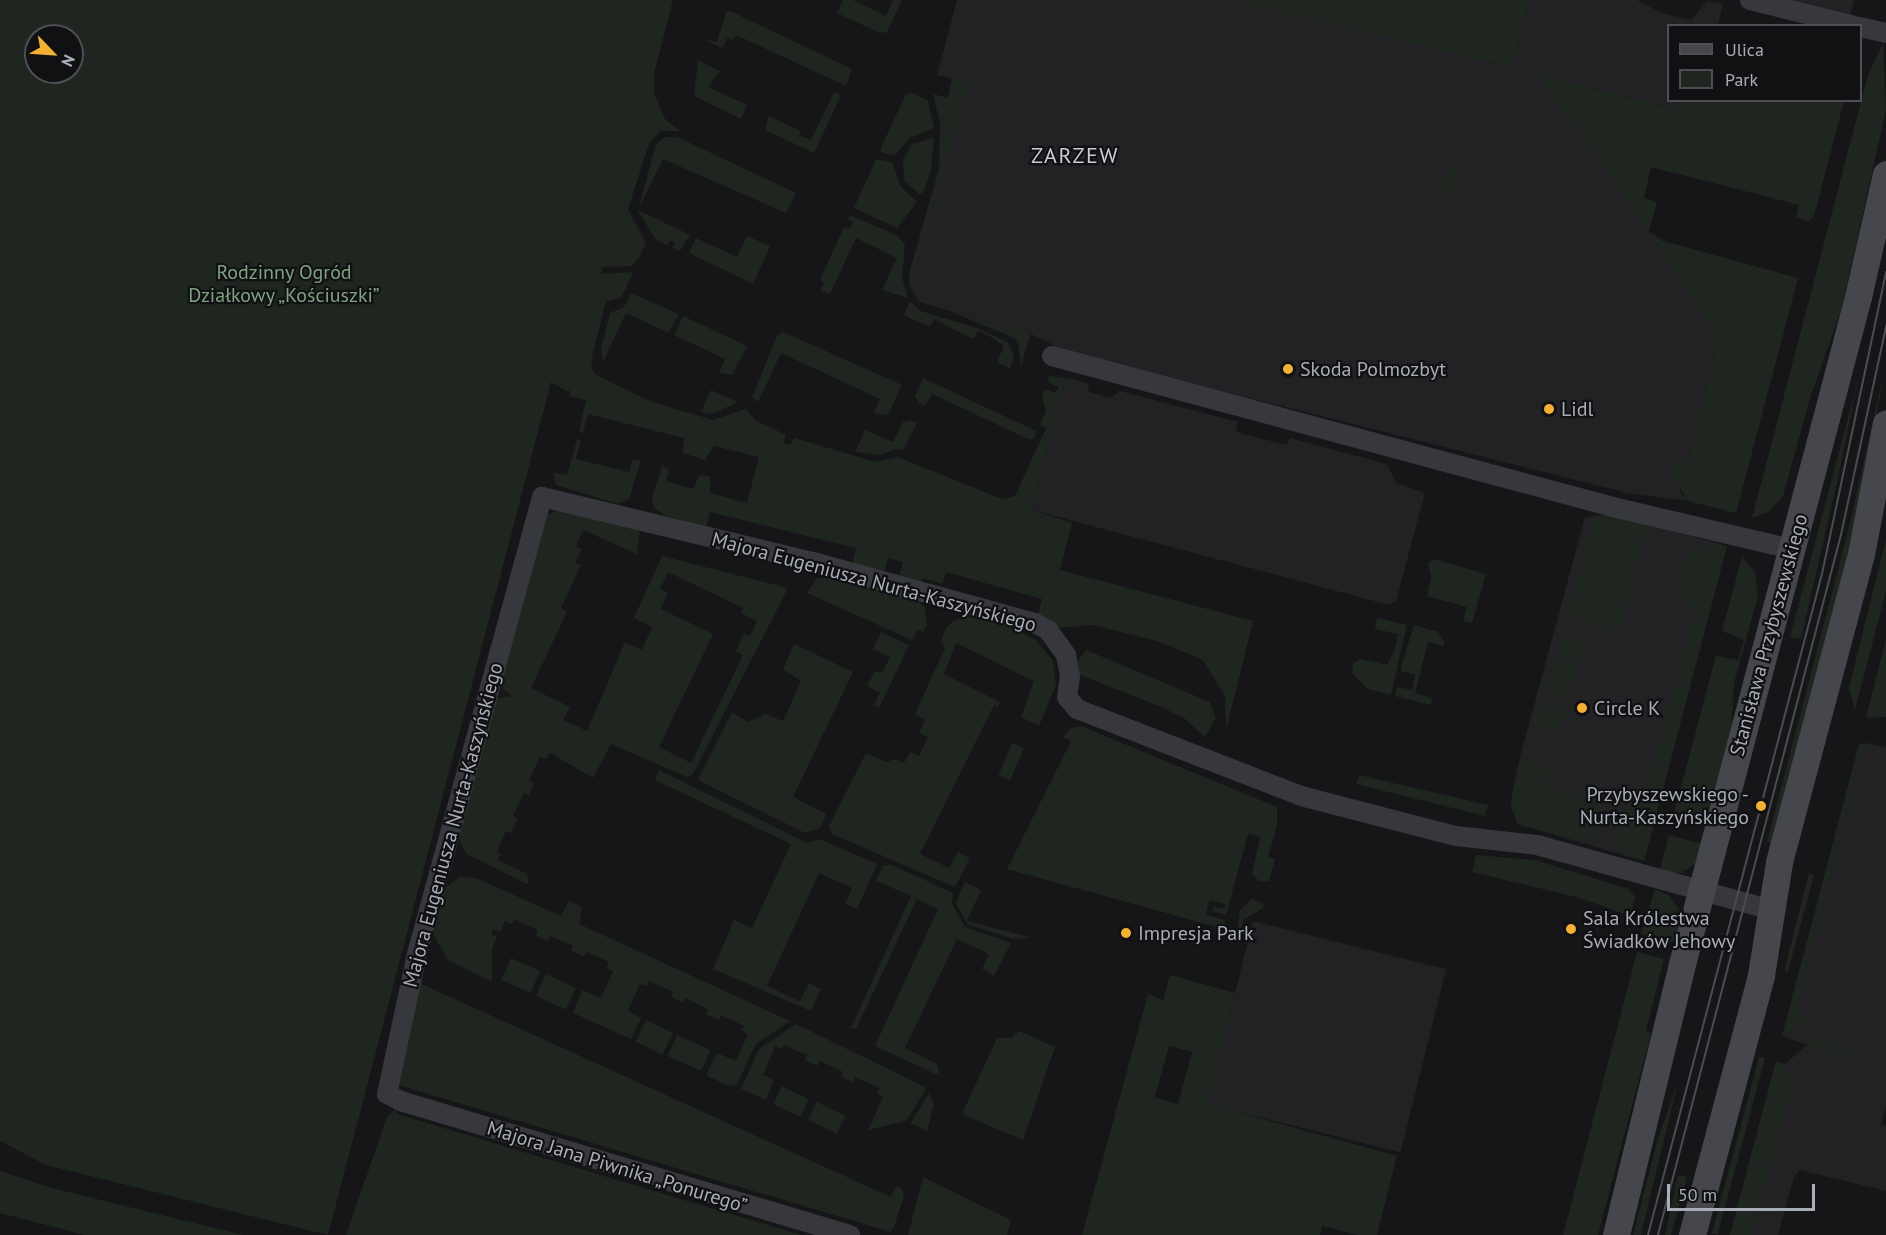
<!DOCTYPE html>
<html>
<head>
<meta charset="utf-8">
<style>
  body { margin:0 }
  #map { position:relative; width:1886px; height:1235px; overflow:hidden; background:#161618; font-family:"PT Sans",sans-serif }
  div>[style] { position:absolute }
  .built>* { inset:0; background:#222225; transform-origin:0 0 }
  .green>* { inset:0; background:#1e261f; transform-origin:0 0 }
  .street>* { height:20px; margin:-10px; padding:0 10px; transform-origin:10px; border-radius:10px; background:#37383d }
  .secondary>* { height:27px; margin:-13.5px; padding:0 13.5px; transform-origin:13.5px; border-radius:13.5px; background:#45474d }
  .tram>* { height:1.5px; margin:-0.75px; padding:0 0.75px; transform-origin:0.75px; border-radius:0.75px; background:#4a4c52 }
  .dots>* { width:16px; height:16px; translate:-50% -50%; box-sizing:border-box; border:3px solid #111113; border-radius:50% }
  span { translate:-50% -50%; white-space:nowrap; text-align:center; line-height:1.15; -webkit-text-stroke:4.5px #111113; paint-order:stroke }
  .park-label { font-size:20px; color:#7fa381 }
  .poi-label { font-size:20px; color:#a8adb8 }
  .left { translate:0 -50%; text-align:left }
  .right { translate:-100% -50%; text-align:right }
  .street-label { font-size:20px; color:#a8adb8 }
  .quarter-label { font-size:22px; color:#c9ccd4; letter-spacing:1.5px }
  .legend { position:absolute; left:1667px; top:24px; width:195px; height:78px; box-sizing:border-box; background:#111113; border:2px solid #4d4f55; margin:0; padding:8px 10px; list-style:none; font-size:18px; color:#a8adb8 }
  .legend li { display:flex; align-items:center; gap:12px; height:30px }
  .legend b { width:30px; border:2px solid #4d4f55 }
  .north { position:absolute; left:24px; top:24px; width:60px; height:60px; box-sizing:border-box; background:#111113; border:2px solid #4d4f55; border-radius:50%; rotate:115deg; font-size:16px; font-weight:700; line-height:24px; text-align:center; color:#a8adb8 }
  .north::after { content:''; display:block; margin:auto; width:21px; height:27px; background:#f2b134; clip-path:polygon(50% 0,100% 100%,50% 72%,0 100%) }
  .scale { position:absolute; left:1667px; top:1184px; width:148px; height:27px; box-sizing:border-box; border:3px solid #a8adb8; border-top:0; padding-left:8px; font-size:18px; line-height:21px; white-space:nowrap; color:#a8adb8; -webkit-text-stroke:4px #111113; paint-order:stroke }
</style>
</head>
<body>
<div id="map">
  <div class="built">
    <div style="clip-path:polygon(957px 0,1230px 0,1512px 67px,1529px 0,1637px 0,1662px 13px,1691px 20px,1707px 1px,1723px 4px,1718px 25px,1668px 26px,1668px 100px,1678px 101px,1676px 109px,1537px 74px,1649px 231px,1709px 325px,1714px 356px,1688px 461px,1673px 459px,1681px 493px,1688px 501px,1627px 493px,1070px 353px,1031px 334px,919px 302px,911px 286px,968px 83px,937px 75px)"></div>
    <div style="clip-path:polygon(1780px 0,1854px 0,1850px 16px)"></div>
    <div style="clip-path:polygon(1066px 378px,1088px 383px,1089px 392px,1100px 395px,1110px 398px,1120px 391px,1238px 422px,1236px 432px,1287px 445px,1290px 438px,1387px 464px,1396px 483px,1425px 493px,1396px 601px,1389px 605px,1032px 510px)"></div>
    <div style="clip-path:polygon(1612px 514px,1727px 546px,1644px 861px,1517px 824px,1511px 807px,1519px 761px,1585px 517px)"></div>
    <div style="clip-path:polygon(1865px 743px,1886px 747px,1886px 1105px,1881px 1125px,1886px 1126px,1886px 1191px,1800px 1170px,1794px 1177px,1778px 1235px,1730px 1235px,1776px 1061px,1785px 1064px,1807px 1045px,1782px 1036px,1797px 1005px)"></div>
    <div style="left:1253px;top:921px;width:199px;height:189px;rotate:14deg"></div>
  </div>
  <div class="green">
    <div style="clip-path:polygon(evenodd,0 0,673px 0,654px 73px,654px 93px,665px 119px,680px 131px,661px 131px,650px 141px,628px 209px,646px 243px,639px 258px,631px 266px,602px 267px,601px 274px,633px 272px,621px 298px,606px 301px,593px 353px,591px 368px,596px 375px,652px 402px,713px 420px,746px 409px,756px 421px,786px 435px,783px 444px,790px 445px,794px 438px,876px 462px,898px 457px,1002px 499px,1015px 496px,1046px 428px,1040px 425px,1046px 411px,1042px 396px,1045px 389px,1056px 393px,1058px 387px,1047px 382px,1049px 376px,1066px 378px,1032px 510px,1072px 523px,1060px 570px,1253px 621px,1226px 731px,1225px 696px,1203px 660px,1160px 642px,1092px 625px,1057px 628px,1038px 614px,1042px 599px,946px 572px,942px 584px,923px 578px,921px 582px,899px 577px,903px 562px,888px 558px,884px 572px,852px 564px,856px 548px,710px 512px,706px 527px,664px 515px,654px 507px,652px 498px,662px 466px,669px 470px,666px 481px,694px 489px,699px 475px,710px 477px,710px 493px,747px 503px,759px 457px,714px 446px,705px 460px,683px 453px,684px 438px,588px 414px,583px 433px,579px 431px,586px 400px,569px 396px,570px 389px,568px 392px,551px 382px,328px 1235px,46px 1165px,0 1141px,0 0,36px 36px,72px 36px,72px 72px,36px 72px,36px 36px)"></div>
    <div style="clip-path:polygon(843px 0,853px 0,886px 16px,893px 0,902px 0,887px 32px,880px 33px,837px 13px)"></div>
    <div style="clip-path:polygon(1230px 0,1529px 0,1512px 67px)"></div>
    <div style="clip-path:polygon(730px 11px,852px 69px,846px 86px,736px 35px,733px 40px,727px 38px,723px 48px,703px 39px,717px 42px,726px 12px)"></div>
    <div style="clip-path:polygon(1883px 43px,1886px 110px,1841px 311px,1811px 395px,1783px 496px,1769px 512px,1752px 518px,1868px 75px)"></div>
    <div style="clip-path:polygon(698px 60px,720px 71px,708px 87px,747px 105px,741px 119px,694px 96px)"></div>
    <div style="clip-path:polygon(1537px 74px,1675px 109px,1678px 101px,1844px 101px,1814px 216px,1808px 222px,1796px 217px,1799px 205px,1651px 167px,1644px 198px,1657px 202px,1649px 231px,1663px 241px,1798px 278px,1736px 513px,1688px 501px,1674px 478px,1673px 459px,1688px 461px,1714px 356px,1709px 325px,1649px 231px)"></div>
    <div style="clip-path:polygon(952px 79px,969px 83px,911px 286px,919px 302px,910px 287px,909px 274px,939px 168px,940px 123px,933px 94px,948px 98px)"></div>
    <div style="clip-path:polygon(834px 92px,841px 95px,814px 153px,765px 130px,769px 116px,801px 131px,799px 135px,811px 140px)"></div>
    <div style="clip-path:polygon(913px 93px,928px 101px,934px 128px,910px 138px,895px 155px,883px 153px,880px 150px,906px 94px)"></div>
    <div style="clip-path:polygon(665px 137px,677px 137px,796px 193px,786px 213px,663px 159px,638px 210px,690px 235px,680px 251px,673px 248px,675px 242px,670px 241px,667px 245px,656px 240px,638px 211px,656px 144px)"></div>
    <div style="clip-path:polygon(934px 138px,931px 170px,923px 193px,919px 194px,904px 180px,903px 160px,912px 144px)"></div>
    <div style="clip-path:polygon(1462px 153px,1453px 196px,1432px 192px)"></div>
    <div style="clip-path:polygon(876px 159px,892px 162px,900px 186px,917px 202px,897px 228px,854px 208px)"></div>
    <div style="clip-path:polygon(850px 215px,896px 235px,905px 244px,902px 278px,908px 298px,882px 290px,897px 258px,856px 238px,830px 294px,820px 290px,824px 282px,820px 280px,844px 227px,850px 229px,853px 222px,848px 220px)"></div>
    <div style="clip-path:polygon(747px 236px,770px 246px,753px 284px,689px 253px,696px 238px,737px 257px)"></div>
    <div style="clip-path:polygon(631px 293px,679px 314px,669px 333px,626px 313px,603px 362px,601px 349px,610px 313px,624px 307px)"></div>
    <div style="clip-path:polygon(910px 301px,921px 311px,979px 329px,1007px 342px,1014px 356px,1010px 369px,997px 362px,1004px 346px,991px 337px,978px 331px,973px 339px,934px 319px,930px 327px,904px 315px)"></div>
    <div style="clip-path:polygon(950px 311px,1031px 334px,1021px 365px,1018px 344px,1014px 338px)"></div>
    <div style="clip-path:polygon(683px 316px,747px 346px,732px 375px,719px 373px,725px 359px,674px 335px)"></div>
    <div style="clip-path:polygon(783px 332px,902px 385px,888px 415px,874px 413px,880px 399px,781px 353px,758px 402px,752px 397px,777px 336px)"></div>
    <div style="clip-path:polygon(1884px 372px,1857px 524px,1773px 844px,1767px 842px,1850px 523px)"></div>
    <div style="clip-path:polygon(1859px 376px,1838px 478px,1801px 639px,1790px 637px)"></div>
    <div style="clip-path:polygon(923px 378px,1036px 431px,1035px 438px,1030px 440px,932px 394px,925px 406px,919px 403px,915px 396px)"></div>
    <div style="clip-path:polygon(711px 390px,738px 402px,712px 414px,701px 412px)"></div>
    <div style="clip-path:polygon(911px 420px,917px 423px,903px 450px,894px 449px,881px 455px,855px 452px,865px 430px,893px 442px,903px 422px)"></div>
    <div style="clip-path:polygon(577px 439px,581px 440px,576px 459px,629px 472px,633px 459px,641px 461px,629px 499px,618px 504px,556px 485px,553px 472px,567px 475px)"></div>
    <div style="clip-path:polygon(evenodd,560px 509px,640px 529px,637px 554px,583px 530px,576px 546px,582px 549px,575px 562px,581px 565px,561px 608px,567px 612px,531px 688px,570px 707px,563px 720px,587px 731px,625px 642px,642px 650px,652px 627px,634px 618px,662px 556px,788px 588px,693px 774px,687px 777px,611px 744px,593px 778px,550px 753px,546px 759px,540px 757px,529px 780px,534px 783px,529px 795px,524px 793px,513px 816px,518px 819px,511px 833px,506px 831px,497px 852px,501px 854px,498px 860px,527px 874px,529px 885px,467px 854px,460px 844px,460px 831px,493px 699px,512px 696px,497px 684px,547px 515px,560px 509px,668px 572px,743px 608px,741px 613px,757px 621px,750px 636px,744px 633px,736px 651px,743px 655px,691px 763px,659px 747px,713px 634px,661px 609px,668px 593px,660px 589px,668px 572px)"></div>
    <div style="clip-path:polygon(1612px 514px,1638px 521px,1645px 530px,1621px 631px,1568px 616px,1594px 519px)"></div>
    <div style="clip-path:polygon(1886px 539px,1886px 591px,1855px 710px,1849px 688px)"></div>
    <div style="clip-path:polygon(1715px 544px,1727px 546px,1644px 861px,1622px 854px,1618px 834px,1628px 800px,1648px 785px,1695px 610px,1679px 592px,1679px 568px,1690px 552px)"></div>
    <div style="clip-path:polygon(1742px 556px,1755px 573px,1758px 596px,1734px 683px,1731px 731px,1706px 826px,1673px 817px,1716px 656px,1738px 660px,1744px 640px,1722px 631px)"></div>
    <div style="clip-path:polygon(1433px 559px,1486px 574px,1472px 623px,1463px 621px,1467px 607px,1427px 596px,1431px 577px,1428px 563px)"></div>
    <div style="clip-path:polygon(824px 576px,915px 600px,925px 607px,927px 625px,923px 632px,918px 629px,912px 640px,807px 593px,816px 579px)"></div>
    <div style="clip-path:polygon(967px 616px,1011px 626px,1036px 640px,1053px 661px,1056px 685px,1039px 726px,1021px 717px,1034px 681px,956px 643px,944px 674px,1000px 702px,998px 707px,994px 705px,920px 854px,949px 868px,958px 852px,970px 858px,955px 887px,832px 834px,829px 826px,866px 753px,886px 762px,896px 759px,904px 763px,910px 752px,919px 756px,928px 737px,919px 733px,925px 720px,915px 714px,945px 648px,941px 642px,945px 629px,954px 620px)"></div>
    <div style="clip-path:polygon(1377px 618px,1407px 625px,1391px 695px,1368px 689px,1352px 673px,1353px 663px,1360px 659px,1387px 665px,1394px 651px,1398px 634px,1375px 629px)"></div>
    <div style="clip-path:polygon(1414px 625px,1438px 632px,1444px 641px,1443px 646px,1428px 642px,1415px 693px,1432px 698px,1431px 705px,1395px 696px,1397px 687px,1412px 690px,1415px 675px,1400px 671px)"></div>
    <div style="clip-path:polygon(881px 632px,909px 645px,879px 708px,874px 705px,880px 693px,867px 686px,875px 671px,882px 673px,890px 657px,873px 649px)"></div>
    <div style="clip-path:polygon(1564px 636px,1584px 642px,1568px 700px,1546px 693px,1541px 686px,1541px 680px,1551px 682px)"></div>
    <div style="clip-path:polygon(1886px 639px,1886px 717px,1866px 718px)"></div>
    <div style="clip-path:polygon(794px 644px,853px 672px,793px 797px,826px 814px,820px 828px,805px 833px,698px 780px,732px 712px,748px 722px,765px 714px,783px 721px,801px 681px,783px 669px)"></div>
    <div style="clip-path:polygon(1086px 650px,1210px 702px,1216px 718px,1205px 737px,1184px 718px,1161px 707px,1080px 675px,1078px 661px)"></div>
    <div style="clip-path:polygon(1552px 706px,1565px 711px,1559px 732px,1529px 723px,1538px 711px)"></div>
    <div style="clip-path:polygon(1081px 726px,1277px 807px,1277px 826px,1268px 857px,1275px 859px,1269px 881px,1259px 881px,1252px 874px,1260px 837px,1248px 834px,1226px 915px,1212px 911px,1213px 907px,1225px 909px,1225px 904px,1209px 900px,1206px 915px,1225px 920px,1224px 929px,1007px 869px,1071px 741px,1063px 737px,1071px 728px)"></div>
    <div style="left:1012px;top:743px;width:13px;height:35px;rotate:23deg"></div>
    <div style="clip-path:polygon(1865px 743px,1797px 1005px,1807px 1021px,1782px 1036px,1859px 744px)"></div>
    <div style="clip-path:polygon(1523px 759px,1549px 771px,1545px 787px,1588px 799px,1593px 783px,1602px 785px,1607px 800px,1592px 836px,1582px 842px,1517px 824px,1511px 800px,1519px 761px)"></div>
    <div style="clip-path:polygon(659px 770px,807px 843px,819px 839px,877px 864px,857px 909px,845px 904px,852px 888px,819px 873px,767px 986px,800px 1001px,809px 983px,821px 989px,811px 1011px,713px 969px,734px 920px,752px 928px,791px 844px,655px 780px)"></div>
    <div style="clip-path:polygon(1359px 775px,1488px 805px,1485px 816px,1356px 784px)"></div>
    <div style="clip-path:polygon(1669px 835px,1703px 844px,1694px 865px,1681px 873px,1659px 872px)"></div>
    <div style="clip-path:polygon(1476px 855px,1535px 860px,1629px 889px,1635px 897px,1630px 916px,1580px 898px,1472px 872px)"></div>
    <div style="clip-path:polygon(890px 864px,953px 893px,952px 904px,965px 927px,1011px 943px,994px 976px,982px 969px,989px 954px,957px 939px,905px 1048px,937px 1064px,940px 1076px,875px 1046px,938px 909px,917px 899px,856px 1029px,851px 1028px,911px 896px,876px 881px,883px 866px)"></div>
    <div style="clip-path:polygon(1809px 873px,1814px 875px,1788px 972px,1784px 971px)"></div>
    <div style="clip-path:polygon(460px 877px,476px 878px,561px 916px,569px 901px,582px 907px,579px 924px,790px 1021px,756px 1044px,736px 1086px,726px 1085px,706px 1075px,717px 1053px,736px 1061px,748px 1034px,742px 1031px,744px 1026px,721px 1015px,719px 1020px,706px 1014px,708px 1009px,685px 998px,683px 1003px,671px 997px,673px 992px,649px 981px,647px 986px,640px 984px,628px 1011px,641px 1018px,631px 1039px,573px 1013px,582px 990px,601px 998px,613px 971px,607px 968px,609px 962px,586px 952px,584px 957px,571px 951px,573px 946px,550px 936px,547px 941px,536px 936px,538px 930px,514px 919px,512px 924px,505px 921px,500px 932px,493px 929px,491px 934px,497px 937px,492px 949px,492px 982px,448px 960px,432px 932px,446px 887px)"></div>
    <div style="clip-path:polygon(965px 882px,981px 890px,967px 921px,1032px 938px,1013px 939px,967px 924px,956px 903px)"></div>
    <div style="clip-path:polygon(1655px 889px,1668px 895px,1680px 910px,1676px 943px,1641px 934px)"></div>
    <div style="clip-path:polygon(1252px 899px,1264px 904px,1263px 908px,1244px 919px,1240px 933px,1237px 932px,1240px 910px)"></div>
    <div style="clip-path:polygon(1637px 952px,1664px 959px,1646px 1031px,1651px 1033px,1598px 1235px,1563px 1235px)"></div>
    <div style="left:511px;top:958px;width:32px;height:24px;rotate:24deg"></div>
    <div style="left:546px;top:974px;width:33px;height:24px;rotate:25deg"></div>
    <div style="clip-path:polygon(evenodd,1170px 975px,1235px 993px,1208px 1104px,1397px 1156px,1377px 1235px,1358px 1235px,1322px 1226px,1320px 1235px,1082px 1235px,1148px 994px,1163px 1000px,1170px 975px,1169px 1046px,1192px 1052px,1178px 1104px,1155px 1097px,1169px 1046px)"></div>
    <div style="clip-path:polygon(417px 982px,891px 1197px,896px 1186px,901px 1188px,904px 1196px,894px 1227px,891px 1232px,398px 1085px)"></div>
    <div style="left:646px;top:1020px;width:30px;height:24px;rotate:26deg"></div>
    <div style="clip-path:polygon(796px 1024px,923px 1086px,926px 1089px,906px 1121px,868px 1130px,883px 1097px,877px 1094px,879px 1088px,855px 1077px,853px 1082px,841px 1077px,843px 1072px,820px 1061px,817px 1066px,805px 1060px,807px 1055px,784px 1045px,782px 1049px,775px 1046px,763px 1075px,774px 1080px,766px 1100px,741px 1089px,759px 1049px)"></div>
    <div style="clip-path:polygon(1019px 1031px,1055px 1047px,1023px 1140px,962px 1114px,997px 1038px,1011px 1038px)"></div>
    <div style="left:677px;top:1035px;width:37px;height:23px;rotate:24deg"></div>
    <div style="clip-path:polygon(1808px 1041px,1828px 1041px,1829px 1045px,1882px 1064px,1852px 1055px,1832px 1054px,1807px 1045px)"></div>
    <div style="left:1765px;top:1058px;width:183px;height:6px;rotate:105deg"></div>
    <div style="clip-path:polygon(1776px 1061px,1785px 1064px,1792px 1085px,1752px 1235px,1730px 1235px)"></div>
    <div style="clip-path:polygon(1678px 1082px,1641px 1235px,1633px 1235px,1658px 1138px)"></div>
    <div style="left:782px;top:1086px;width:30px;height:20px;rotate:26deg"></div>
    <div style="clip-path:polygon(929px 1093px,934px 1103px,927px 1131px,911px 1123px)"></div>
    <div style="left:817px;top:1102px;width:32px;height:20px;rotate:26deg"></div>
    <div style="clip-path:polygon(396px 1109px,397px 1114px,801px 1235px,346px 1235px,387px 1117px)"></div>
    <div style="clip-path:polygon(0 1171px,48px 1187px,243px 1235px,85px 1235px,0 1213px)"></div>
    <div style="clip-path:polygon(1678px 1175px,1687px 1177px,1671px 1235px,1665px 1235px)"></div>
    <div style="clip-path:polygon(923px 1177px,1011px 1220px,1007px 1235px,908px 1235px)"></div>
  </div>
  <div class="street">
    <div style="left:1750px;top:0;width:108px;rotate:13.9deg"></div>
    <div style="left:1860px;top:27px;width:27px;rotate:13deg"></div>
    <div style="left:1052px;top:356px;width:585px;rotate:15.06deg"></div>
    <div style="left:1617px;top:508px;width:180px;rotate:13.2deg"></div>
    <div style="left:850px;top:1235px;width:466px;rotate:-163.4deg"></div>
    <div style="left:403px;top:1102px;width:18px;rotate:-153deg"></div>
    <div style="left:387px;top:1094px;width:143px;rotate:-77.9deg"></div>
    <div style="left:417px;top:954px;width:474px;rotate:-74.7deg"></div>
    <div style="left:542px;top:497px;width:279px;rotate:13.5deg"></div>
    <div style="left:813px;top:562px;width:230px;rotate:15.4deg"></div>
    <div style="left:1035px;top:623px;width:15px;rotate:28deg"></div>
    <div style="left:1048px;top:630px;width:31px;rotate:54deg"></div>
    <div style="left:1066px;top:655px;width:21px;rotate:79deg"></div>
    <div style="left:1070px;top:676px;width:21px;rotate:98deg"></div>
    <div style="left:1067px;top:697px;width:16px;rotate:50deg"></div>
    <div style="left:1077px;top:709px;width:240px;rotate:21.2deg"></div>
    <div style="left:1301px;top:796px;width:160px;rotate:14.5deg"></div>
    <div style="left:1456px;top:836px;width:81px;rotate:6.3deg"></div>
    <div style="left:1537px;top:845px;width:244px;rotate:15.5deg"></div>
  </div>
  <div class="secondary">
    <div style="left:1616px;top:1235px;width:279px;rotate:-76.3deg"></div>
    <div style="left:1682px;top:964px;width:690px;rotate:-75.22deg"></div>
    <div style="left:1858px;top:297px;width:126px;rotate:-77.2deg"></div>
    <div style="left:1692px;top:1235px;width:269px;rotate:-75.1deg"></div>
    <div style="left:1761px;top:975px;width:114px;rotate:-80.9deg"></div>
    <div style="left:1779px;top:862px;width:319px;rotate:-75.1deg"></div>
    <div style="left:1861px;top:554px;width:133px;rotate:-79.2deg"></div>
  </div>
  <div class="tram">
    <div style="left:1648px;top:1235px;width:684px;rotate:-75.25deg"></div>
    <div style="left:1822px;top:574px;width:308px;rotate:-78deg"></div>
    <div style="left:1658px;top:1235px;width:724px;rotate:-75.35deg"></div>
    <div style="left:1841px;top:535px;width:214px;rotate:-77.8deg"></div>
  </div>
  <div class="dots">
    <div style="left:1288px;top:369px;background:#f2b134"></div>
    <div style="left:1549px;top:409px;background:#f2b134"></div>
    <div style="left:1582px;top:708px;background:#f2b134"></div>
    <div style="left:1761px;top:806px;background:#f2b134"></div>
    <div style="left:1571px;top:929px;background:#f2b134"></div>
    <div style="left:1126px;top:933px;background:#f2b134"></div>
  </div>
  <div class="park-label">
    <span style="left:284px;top:284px">Rodzinny Ogród<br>Działkowy „Kościuszki”</span>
  </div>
  <div class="poi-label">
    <span class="left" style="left:1300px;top:369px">Skoda Polmozbyt</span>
    <span class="left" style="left:1561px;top:409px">Lidl</span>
    <span class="left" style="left:1594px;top:708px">Circle K</span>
    <span class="right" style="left:1749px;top:806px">Przybyszewskiego -<br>Nurta-Kaszyńskiego</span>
    <span class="left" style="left:1583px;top:930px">Sala Królestwa<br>Świadków Jehowy</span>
    <span class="left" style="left:1138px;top:933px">Impresja Park</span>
  </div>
  <div class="street-label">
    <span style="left:874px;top:582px;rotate:15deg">Majora Eugeniusza Nurta-Kaszyńskiego</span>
    <span style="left:1769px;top:635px;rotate:-75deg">Stanisława Przybyszewskiego</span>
    <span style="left:453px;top:825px;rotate:-75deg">Majora Eugeniusza Nurta-Kaszyńskiego</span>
    <span style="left:617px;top:1167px;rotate:17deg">Majora Jana Piwnika „Ponurego”</span>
  </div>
  <div class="quarter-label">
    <span style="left:1075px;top:156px">ZARZEW</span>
  </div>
  <ul class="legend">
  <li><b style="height:8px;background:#45474d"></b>Ulica</li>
  <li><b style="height:16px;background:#1e261f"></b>Park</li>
  </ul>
  <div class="north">N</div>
  <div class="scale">50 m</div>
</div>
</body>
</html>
